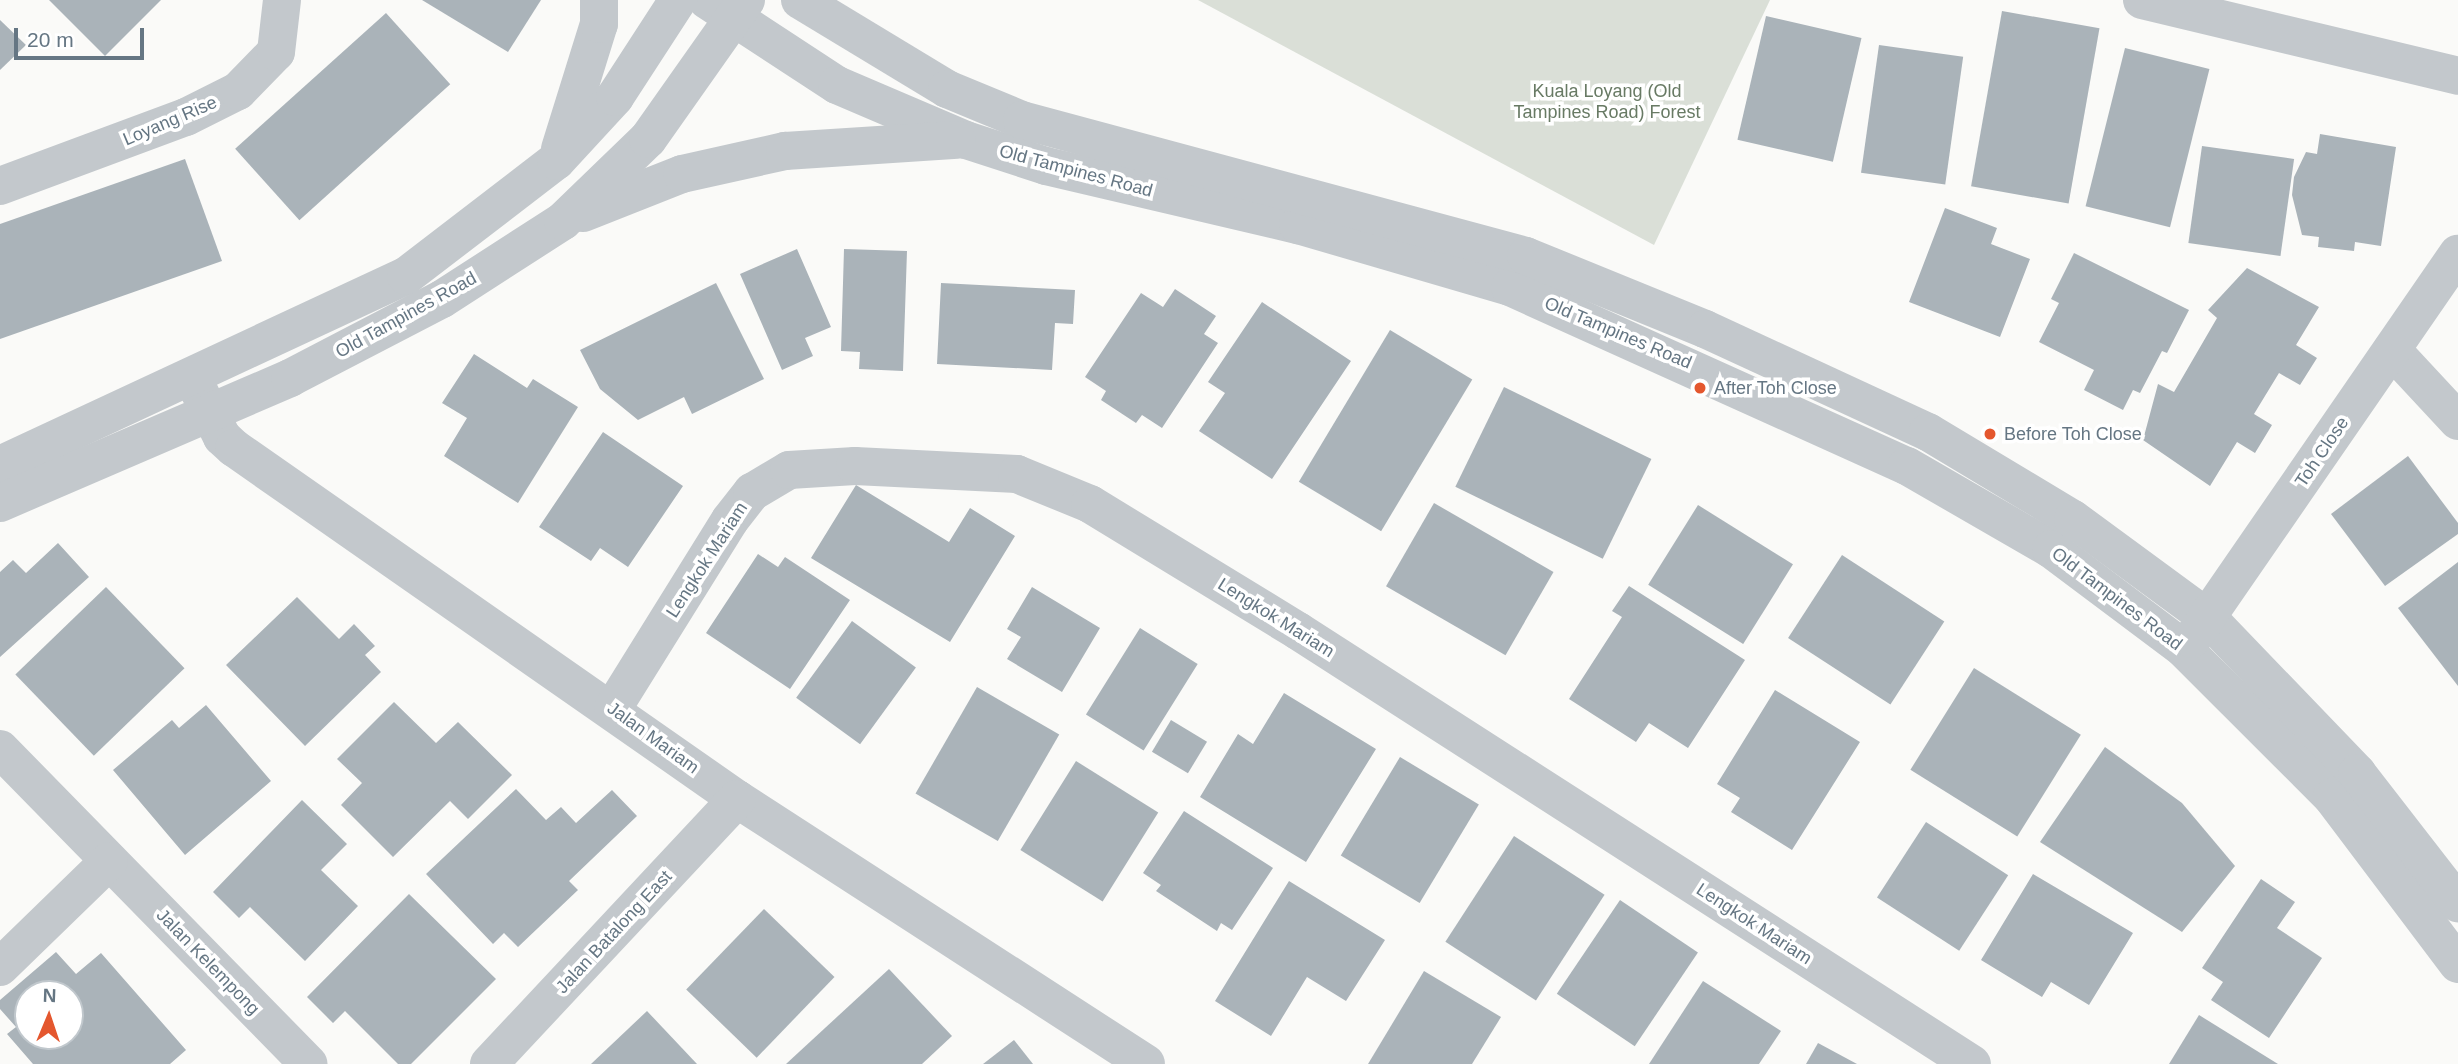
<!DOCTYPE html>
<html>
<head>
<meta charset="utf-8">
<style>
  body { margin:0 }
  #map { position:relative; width:2458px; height:1064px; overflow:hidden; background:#fafaf8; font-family:Arial,sans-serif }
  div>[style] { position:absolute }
  .green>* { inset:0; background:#dadfd7 }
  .building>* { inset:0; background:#aab3b9; transform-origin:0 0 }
  .minor>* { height:38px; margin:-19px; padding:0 19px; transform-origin:19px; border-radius:19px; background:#c3c8cc }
  .dots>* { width:19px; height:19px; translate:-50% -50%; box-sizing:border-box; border:4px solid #fff; border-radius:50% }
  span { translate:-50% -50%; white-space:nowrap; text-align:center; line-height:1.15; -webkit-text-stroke:7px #fff; paint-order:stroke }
  .park-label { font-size:18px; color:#687a64 }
  .street-label { font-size:18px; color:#657683 }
  .poi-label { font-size:18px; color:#657683 }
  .left { translate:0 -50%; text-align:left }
  .north { position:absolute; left:14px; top:980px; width:70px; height:70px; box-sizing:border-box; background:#fff; border:2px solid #c1c8cd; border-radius:50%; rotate:2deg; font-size:19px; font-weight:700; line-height:28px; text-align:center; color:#657683 }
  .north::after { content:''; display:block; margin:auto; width:24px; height:32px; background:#e4572e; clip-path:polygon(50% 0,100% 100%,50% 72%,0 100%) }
  .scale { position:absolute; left:14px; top:28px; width:130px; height:32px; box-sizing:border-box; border:4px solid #657683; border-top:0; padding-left:9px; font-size:21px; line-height:24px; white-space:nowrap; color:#657683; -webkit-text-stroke:5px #fff; paint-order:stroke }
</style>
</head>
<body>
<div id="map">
  <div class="green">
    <div style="clip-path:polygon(1198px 0,1770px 0,1654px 245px)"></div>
  </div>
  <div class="building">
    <div style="clip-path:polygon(49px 0,161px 0,105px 56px)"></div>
    <div style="clip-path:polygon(422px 0,541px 0,508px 52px)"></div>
    <div style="left:2002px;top:11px;width:99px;height:178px;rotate:10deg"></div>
    <div style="left:386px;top:13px;width:96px;height:203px;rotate:48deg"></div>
    <div style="left:1766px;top:16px;width:98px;height:127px;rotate:13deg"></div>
    <div style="clip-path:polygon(0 20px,26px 45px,0 70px)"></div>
    <div style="left:1879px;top:45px;width:85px;height:129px;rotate:8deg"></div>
    <div style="left:2125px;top:48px;width:87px;height:163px;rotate:14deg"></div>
    <div style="clip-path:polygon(2320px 134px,2396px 147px,2381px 246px,2355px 242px,2354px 251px,2318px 247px,2319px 237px,2302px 235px,2292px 195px,2294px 177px,2306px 152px,2317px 154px)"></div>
    <div style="left:2202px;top:146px;width:93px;height:98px;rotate:8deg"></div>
    <div style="clip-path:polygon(185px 159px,222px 261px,0 339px,0 224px)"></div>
    <div style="clip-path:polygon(1945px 208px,1997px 228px,1991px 244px,2030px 259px,2000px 337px,1909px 302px)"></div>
    <div style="clip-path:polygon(797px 249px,831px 327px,805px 338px,813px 356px,782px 370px,740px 274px)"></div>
    <div style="clip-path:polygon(844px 249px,907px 251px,903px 371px,859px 369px,860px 352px,841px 351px)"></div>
    <div style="clip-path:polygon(2074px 253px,2189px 310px,2167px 353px,2162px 351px,2140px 393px,2133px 390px,2123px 410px,2084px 390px,2094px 370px,2039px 342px,2059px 303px,2051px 299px)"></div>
    <div style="clip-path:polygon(2247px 268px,2319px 307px,2296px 345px,2317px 358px,2300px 385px,2279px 373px,2254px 414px,2272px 425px,2255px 453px,2237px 442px,2210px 486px,2143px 440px,2158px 384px,2174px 392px,2217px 318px,2208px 310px)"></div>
    <div style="clip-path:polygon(716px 283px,764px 379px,692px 414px,684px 397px,638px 420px,600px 389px,580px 350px)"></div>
    <div style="clip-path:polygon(941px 283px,1075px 290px,1073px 324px,1055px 323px,1052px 370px,937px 364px)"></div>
    <div style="clip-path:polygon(1175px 289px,1216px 316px,1204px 334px,1218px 343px,1162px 428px,1142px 415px,1136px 423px,1101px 400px,1106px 391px,1085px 377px,1141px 293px,1163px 307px)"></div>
    <div style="clip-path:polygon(1262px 302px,1351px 361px,1272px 479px,1199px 431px,1225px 393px,1208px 382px)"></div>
    <div style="left:1390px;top:330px;width:96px;height:177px;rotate:31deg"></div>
    <div style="clip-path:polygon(474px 354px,527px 388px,533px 379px,578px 407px,518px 503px,444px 456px,467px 418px,442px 403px)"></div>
    <div style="left:1504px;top:387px;width:164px;height:111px;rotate:26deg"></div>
    <div style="clip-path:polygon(603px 432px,683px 486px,628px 567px,600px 548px,591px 561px,539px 527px)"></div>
    <div style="clip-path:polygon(2408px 456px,2458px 523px,2458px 534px,2385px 586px,2331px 514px)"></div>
    <div style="clip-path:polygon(856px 485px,949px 542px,970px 508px,1015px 536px,950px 642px,811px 558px)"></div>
    <div style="left:1434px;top:503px;width:138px;height:96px;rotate:30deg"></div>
    <div style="left:1698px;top:505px;width:112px;height:94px;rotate:32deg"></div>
    <div style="clip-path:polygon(58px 543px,89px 577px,0 657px,0 572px,13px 560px,26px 573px)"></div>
    <div style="clip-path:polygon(758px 554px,778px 567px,785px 557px,850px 600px,790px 689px,706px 633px)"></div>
    <div style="left:1842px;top:555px;width:122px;height:99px;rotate:33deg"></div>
    <div style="clip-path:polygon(2458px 562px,2458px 686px,2398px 608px)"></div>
    <div style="clip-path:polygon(1629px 586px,1745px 660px,1688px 748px,1649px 723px,1636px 742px,1569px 699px,1622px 617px,1612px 611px)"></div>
    <div style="left:106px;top:587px;width:113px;height:126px;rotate:46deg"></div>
    <div style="clip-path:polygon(1032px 587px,1100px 628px,1062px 692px,1007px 659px,1021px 637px,1007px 629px)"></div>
    <div style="clip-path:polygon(297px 597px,339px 639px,354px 624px,375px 646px,365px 655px,381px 672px,305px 746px,226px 665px)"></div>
    <div style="left:852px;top:621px;width:79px;height:95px;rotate:36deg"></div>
    <div style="left:1140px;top:628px;width:68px;height:102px;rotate:32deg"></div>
    <div style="left:1974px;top:668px;width:126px;height:120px;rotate:32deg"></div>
    <div style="left:977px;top:687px;width:95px;height:123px;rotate:30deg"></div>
    <div style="clip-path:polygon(1775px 690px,1860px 742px,1792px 850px,1731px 812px,1740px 798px,1717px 784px)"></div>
    <div style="clip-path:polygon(1284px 693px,1376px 749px,1306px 862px,1200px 797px,1238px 734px,1253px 744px)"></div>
    <div style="clip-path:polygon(394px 702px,436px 743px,458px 722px,512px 775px,468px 819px,450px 801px,393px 857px,341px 805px,362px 783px,337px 759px)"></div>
    <div style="clip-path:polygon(206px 705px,271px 781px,185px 855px,113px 770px,172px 720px,179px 728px)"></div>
    <div style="left:1171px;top:720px;width:42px;height:37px;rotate:31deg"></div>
    <div style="clip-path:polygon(2105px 747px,2182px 803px,2235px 866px,2182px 932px,2040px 842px)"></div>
    <div style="left:1400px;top:757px;width:92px;height:115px;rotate:31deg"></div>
    <div style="left:1076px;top:761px;width:97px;height:105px;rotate:32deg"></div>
    <div style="clip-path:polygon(516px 789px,546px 820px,561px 807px,576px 823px,612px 790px,637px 816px,569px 881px,578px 890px,518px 947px,504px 933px,493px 944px,426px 874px)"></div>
    <div style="clip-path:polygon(302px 800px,347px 844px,321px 870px,358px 906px,305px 961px,250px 907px,239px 918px,213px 892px)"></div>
    <div style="clip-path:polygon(1184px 811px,1273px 868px,1232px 930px,1221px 923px,1217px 931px,1156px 891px,1161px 885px,1143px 873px)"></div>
    <div style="left:1926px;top:822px;width:98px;height:90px;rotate:33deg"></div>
    <div style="left:1514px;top:836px;width:108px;height:126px;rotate:33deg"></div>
    <div style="clip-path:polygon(2033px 874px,2133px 933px,2089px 1005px,2051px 982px,2042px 997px,1981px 960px)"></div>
    <div style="clip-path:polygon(2261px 879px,2295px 902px,2277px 928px,2322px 958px,2269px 1038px,2211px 1000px,2223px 982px,2202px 968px)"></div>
    <div style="clip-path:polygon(1289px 881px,1385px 940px,1346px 1001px,1307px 977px,1271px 1036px,1215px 1001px)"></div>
    <div style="clip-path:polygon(409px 894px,496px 979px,411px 1064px,398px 1064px,345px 1011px,333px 1023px,307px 997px)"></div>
    <div style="left:1620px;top:900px;width:94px;height:113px;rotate:34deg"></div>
    <div style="left:764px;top:909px;width:98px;height:112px;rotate:44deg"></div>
    <div style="clip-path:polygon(evenodd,56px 952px,76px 974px,101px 953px,186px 1050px,170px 1064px,33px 1064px,7px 1034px,16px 1027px,0 1009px,0 1000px,56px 952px,28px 994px,70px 994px,70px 1036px,28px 1036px,28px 994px)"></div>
    <div style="clip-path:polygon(889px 969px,952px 1036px,922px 1064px,786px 1064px)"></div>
    <div style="clip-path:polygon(1424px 971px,1501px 1017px,1472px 1064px,1368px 1064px)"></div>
    <div style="clip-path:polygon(1703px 981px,1781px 1031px,1759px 1064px,1649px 1064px)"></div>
    <div style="clip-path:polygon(647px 1011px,697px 1064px,591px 1064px)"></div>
    <div style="clip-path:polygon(2199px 1015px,2278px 1064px,2169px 1064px)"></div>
    <div style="clip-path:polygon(1014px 1040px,1033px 1064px,983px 1064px)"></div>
    <div style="clip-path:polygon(1818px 1043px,1857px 1064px,1806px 1064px)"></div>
  </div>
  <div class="minor">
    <div style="left:707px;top:0;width:155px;rotate:33.2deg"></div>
    <div style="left:837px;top:85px;width:140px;rotate:23.1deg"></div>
    <div style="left:966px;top:140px;width:84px;rotate:18deg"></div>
    <div style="left:1046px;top:166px;width:259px;rotate:13.2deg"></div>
    <div style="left:1298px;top:225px;width:221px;rotate:16.3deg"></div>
    <div style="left:1510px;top:287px;width:435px;rotate:24.3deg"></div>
    <div style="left:1907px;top:466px;width:166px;rotate:30deg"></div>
    <div style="left:2051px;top:549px;width:166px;rotate:36.9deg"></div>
    <div style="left:2184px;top:649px;width:209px;rotate:45deg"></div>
    <div style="left:2332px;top:797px;width:209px;rotate:53deg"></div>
    <div style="left:800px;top:0;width:172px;rotate:31.2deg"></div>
    <div style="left:947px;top:89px;width:81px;rotate:22.5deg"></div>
    <div style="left:1022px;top:120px;width:522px;rotate:15.1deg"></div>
    <div style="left:1526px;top:256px;width:193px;rotate:22.2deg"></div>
    <div style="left:1705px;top:329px;width:246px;rotate:24.8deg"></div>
    <div style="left:1928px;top:432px;width:169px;rotate:31deg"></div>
    <div style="left:2073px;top:519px;width:169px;rotate:36.3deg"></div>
    <div style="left:2209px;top:619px;width:214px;rotate:46.1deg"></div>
    <div style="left:2357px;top:773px;width:165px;rotate:52.2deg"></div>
    <div style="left:2142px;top:0;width:325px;rotate:13.5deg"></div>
    <div style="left:560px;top:149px;width:131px;rotate:-72.7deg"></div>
    <div style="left:599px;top:24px;width:24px;rotate:-90deg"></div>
    <div style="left:0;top:186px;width:198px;rotate:-20.4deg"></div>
    <div style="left:186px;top:117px;width:58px;rotate:-26.6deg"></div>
    <div style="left:238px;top:91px;width:54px;rotate:-45.7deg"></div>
    <div style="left:276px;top:52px;width:52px;rotate:-83.4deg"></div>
    <div style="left:583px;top:213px;width:106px;rotate:-21.5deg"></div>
    <div style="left:682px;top:174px;width:106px;rotate:-12.6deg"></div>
    <div style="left:785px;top:151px;width:172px;rotate:-3.7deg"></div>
    <div style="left:2392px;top:350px;width:97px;rotate:47.1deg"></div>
    <div style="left:193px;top:379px;width:65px;rotate:63.4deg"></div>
    <div style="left:222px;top:437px;width:16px;rotate:43deg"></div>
    <div style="left:234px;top:448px;width:613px;rotate:34.91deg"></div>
    <div style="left:737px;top:799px;width:487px;rotate:32.9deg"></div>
    <div style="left:0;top:465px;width:448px;rotate:-25deg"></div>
    <div style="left:406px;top:276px;width:189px;rotate:-37.5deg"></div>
    <div style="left:556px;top:161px;width:87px;rotate:-47.3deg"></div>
    <div style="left:615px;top:97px;width:116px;rotate:-57deg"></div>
    <div style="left:0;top:503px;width:316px;rotate:-23.3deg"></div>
    <div style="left:290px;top:378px;width:171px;rotate:-27.5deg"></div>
    <div style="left:442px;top:299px;width:144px;rotate:-32.8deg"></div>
    <div style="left:563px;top:221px;width:118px;rotate:-44deg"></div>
    <div style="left:648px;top:139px;width:170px;rotate:-54.8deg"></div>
    <div style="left:2192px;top:639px;width:468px;rotate:-55.4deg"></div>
    <div style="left:613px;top:708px;width:221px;rotate:-58.1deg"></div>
    <div style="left:730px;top:520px;width:36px;rotate:-52deg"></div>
    <div style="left:752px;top:492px;width:43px;rotate:-30.7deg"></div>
    <div style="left:789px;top:470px;width:66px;rotate:-3.5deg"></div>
    <div style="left:855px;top:466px;width:162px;rotate:2.8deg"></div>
    <div style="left:1017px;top:474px;width:79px;rotate:22.3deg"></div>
    <div style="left:1090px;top:504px;width:244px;rotate:31.4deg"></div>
    <div style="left:1298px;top:631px;width:801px;rotate:32.72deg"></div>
    <div style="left:0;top:749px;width:441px;rotate:45.6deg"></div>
    <div style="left:0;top:967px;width:152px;rotate:-44.2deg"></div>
    <div style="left:489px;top:1064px;width:363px;rotate:-46.9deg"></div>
  </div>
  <div class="dots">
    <div style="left:1700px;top:388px;background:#e4572e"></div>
    <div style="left:1990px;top:434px;background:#e4572e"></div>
  </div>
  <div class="park-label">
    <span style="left:1607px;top:102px">Kuala Loyang (Old<br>Tampines Road) Forest</span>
  </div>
  <div class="street-label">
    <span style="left:170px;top:121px;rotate:-23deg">Loyang Rise</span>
    <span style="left:1076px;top:171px;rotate:15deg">Old Tampines Road</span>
    <span style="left:406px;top:315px;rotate:-29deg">Old Tampines Road</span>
    <span style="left:1618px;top:333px;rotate:23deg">Old Tampines Road</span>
    <span style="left:2322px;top:452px;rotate:-56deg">Toh Close</span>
    <span style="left:707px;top:560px;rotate:-57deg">Lengkok Mariam</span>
    <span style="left:2117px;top:599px;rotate:37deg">Old Tampines Road</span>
    <span style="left:1276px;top:618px;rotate:32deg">Lengkok Mariam</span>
    <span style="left:653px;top:738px;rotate:36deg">Jalan Mariam</span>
    <span style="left:1754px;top:924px;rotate:33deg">Lengkok Mariam</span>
    <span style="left:614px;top:932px;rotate:-47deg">Jalan Batalong East</span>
    <span style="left:208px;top:962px;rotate:46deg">Jalan Kelempong</span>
  </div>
  <div class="poi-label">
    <span class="left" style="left:1714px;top:388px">After Toh Close</span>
    <span class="left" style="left:2004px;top:434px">Before Toh Close</span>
  </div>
  <div class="north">N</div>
  <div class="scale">20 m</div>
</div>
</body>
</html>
